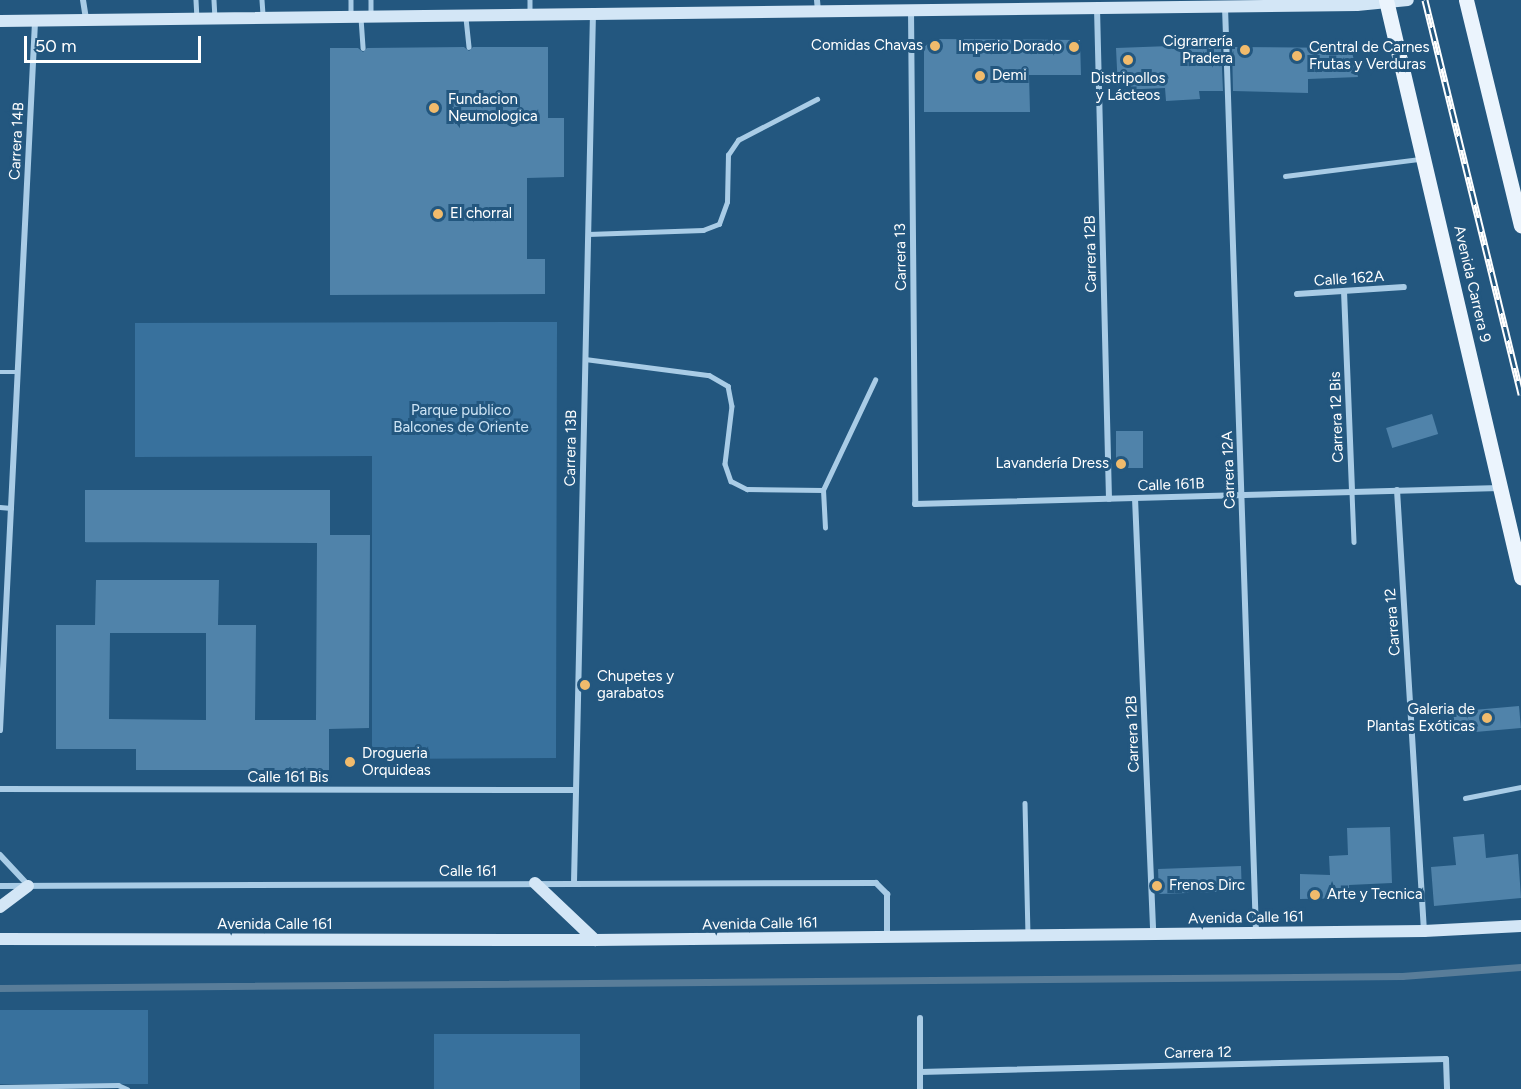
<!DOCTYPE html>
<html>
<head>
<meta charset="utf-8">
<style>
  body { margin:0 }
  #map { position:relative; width:1521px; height:1089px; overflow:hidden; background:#23577f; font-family:Figtree,sans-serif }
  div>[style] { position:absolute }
  .green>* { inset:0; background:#38719d; transform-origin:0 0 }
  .stream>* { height:7px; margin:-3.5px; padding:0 3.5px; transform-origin:3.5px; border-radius:3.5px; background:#597d99 }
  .building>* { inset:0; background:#5083aa; transform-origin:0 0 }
  .service>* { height:4.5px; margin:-2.25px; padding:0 2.25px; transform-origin:2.25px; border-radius:2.25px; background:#a9cce6 }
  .minor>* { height:6px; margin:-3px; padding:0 3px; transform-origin:3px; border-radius:3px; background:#a9cce6 }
  .secondary>* { height:12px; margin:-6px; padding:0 6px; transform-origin:6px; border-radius:6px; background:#d3e6f6 }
  .primary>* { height:15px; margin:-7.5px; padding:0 7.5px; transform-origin:7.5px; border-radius:7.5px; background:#ebf4fd }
  .rail>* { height:7px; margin-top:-3.5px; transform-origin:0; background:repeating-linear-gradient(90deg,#23577f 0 14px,#fff 0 28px); box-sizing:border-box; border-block:2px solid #fff }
  .dots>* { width:16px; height:16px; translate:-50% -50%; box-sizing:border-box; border:3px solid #23577f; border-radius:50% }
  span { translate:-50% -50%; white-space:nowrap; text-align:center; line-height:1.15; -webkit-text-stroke:6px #23577f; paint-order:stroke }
  .poi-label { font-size:15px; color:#fff }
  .right { translate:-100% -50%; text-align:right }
  .left { translate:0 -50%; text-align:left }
  .street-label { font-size:15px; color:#fff }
  .park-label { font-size:15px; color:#cde4f5 }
  .scale { position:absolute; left:24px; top:36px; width:177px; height:27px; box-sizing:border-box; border:3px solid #fff; border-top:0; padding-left:8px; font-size:18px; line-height:21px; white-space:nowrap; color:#fff; -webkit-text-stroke:4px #23577f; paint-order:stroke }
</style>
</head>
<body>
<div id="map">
  <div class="green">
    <div style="clip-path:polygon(557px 322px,556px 758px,372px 759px,372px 456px,135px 457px,135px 323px)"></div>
    <div style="left:0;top:1010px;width:148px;height:74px"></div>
    <div style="left:434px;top:1034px;width:146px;height:55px"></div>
  </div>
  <div class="stream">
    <div style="left:0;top:988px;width:1402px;rotate:-0.49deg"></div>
    <div style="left:1402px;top:976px;width:119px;rotate:-4.3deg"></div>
  </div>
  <div class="building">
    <div style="clip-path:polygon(934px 39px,1080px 40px,1081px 75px,1029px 75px,1030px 112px,924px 112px,924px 47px)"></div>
    <div style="clip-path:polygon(1197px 45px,1221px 47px,1223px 91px,1199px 91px,1200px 99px,1166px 101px,1165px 88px,1118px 90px,1116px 48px)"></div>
    <div style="clip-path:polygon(464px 47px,469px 51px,473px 47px,548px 47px,548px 118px,564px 118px,564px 177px,527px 178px,527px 259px,545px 259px,545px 294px,330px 295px,330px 48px,358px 48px,363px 52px,367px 48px)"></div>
    <div style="clip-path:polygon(1232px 47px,1351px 48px,1358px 77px,1308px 79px,1308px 93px,1233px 91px)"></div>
    <div style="left:1432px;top:414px;width:21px;height:48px;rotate:73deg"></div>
    <div style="left:1116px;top:431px;width:27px;height:37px"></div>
    <div style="clip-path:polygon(evenodd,85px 490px,330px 490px,330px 535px,370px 535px,369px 728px,329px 729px,329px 770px,136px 770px,136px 749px,56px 749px,56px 625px,95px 625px,96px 580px,219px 580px,218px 625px,256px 625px,255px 720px,316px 720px,317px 543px,85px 542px,85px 490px,110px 633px,206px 633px,206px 720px,109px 719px,110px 633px)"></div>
    <div style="left:1519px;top:706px;width:22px;height:66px;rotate:85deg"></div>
    <div style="clip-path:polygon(1390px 827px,1392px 883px,1349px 885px,1349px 898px,1300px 899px,1300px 874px,1330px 875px,1329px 856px,1348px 855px,1347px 828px)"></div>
    <div style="clip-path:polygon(1484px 834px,1486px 858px,1518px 854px,1521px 898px,1434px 906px,1431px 867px,1456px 865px,1453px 837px)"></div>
    <div style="left:1241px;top:866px;width:25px;height:83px;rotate:88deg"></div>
  </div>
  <div class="service">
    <div style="left:196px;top:0;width:18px;rotate:87deg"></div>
    <div style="left:214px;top:0;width:18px;rotate:87deg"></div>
    <div style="left:262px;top:0;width:15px;rotate:86deg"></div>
    <div style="left:351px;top:0;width:15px;rotate:90deg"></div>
    <div style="left:371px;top:0;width:16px;rotate:90deg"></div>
    <div style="left:530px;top:0;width:15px;rotate:90deg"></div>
    <div style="left:361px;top:18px;width:30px;rotate:86deg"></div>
    <div style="left:466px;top:18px;width:29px;rotate:84deg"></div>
    <div style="left:1285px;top:176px;width:136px;rotate:-7.2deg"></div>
    <div style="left:588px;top:234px;width:115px;rotate:-2deg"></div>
    <div style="left:703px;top:230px;width:17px;rotate:-21deg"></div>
    <div style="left:719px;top:224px;width:23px;rotate:-70deg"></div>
    <div style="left:727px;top:202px;width:47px;rotate:-88.8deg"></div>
    <div style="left:728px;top:155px;width:18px;rotate:-56deg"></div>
    <div style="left:738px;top:140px;width:89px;rotate:-27.4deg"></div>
    <div style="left:585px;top:359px;width:125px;rotate:7.4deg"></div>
    <div style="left:709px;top:375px;width:22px;rotate:30deg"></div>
    <div style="left:728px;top:386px;width:20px;rotate:79deg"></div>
    <div style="left:732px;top:406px;width:58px;rotate:96.9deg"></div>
    <div style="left:725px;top:464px;width:18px;rotate:71deg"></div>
    <div style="left:731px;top:481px;width:18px;rotate:27deg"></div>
    <div style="left:747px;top:489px;width:76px;rotate:0.8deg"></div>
    <div style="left:0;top:372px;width:17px"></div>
    <div style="left:1352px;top:492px;width:50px;rotate:87.7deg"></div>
    <div style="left:0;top:507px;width:11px;rotate:5deg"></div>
    <div style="left:825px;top:528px;width:38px;rotate:-93deg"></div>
    <div style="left:823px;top:490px;width:122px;rotate:-64.7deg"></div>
    <div style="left:1465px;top:798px;width:57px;rotate:-11.1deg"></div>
    <div style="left:1025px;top:803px;width:130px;rotate:88.7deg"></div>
    <div style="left:0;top:1087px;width:118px;rotate:-1deg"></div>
    <div style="left:118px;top:1085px;width:10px;rotate:24deg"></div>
  </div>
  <div class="minor">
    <div style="left:83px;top:0;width:20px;rotate:81deg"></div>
    <div style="left:817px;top:0;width:11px;rotate:85deg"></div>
    <div style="left:1225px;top:7px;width:926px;rotate:88.08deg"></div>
    <div style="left:1097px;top:8px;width:491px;rotate:88.6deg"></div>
    <div style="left:911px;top:10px;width:494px;rotate:89.5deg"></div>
    <div style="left:915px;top:504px;width:585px;rotate:-1.57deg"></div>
    <div style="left:1344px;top:291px;width:201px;rotate:87.7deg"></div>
    <div style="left:1297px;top:294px;width:107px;rotate:-3.7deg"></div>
    <div style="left:1397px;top:490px;width:442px;rotate:86.5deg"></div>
    <div style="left:1135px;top:498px;width:436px;rotate:87.6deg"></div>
    <div style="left:0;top:730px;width:710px;rotate:-87.17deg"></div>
    <div style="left:0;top:789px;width:576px;rotate:0.1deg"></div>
    <div style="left:0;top:855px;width:41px;rotate:47deg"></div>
    <div style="left:574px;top:883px;width:869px;rotate:-88.75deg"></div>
    <div style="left:0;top:886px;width:876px;rotate:-0.2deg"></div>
    <div style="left:876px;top:883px;width:16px;rotate:45deg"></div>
    <div style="left:887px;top:894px;width:43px;rotate:90deg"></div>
    <div style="left:920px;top:1018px;width:71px;rotate:90deg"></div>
    <div style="left:920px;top:1072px;width:526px;rotate:-1.42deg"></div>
    <div style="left:1446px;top:1059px;width:30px;rotate:88deg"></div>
  </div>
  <div class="secondary">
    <div style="left:0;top:21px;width:1357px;rotate:-0.68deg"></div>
    <div style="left:1357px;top:5px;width:51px;rotate:-5.6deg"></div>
    <div style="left:535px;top:883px;width:83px;rotate:43.5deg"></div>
    <div style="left:0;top:907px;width:35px;rotate:-37deg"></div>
    <div style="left:0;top:939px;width:595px;rotate:0.1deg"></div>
    <div style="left:595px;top:940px;width:829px;rotate:-0.62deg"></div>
    <div style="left:1424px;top:931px;width:97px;rotate:-3deg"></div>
  </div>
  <div class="primary">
    <div style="left:1386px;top:0;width:593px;rotate:76.83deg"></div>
    <div style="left:1466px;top:0;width:232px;rotate:76.3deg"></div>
  </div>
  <div class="rail">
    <div style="left:1425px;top:0;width:406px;rotate:76.3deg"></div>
  </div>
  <div class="dots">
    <div style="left:935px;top:46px;background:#f1bb6c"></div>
    <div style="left:1074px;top:47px;background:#f1bb6c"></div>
    <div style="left:1245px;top:50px;background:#f1bb6c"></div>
    <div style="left:1297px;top:56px;background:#f1bb6c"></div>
    <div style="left:1128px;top:60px;background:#f1bb6c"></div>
    <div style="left:980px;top:76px;background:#f1bb6c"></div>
    <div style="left:434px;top:108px;background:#f1bb6c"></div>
    <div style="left:438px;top:214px;background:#f1bb6c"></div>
    <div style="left:1121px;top:464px;background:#f1bb6c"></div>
    <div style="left:585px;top:685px;background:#f1bb6c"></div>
    <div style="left:1487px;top:718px;background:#f1bb6c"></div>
    <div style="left:350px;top:762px;background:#f1bb6c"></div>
    <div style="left:1157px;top:886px;background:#f1bb6c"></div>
    <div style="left:1315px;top:895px;background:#f1bb6c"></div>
  </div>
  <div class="poi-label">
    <span class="right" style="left:1233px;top:50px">Cigrarrería<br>Pradera</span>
    <span class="right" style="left:923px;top:46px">Comidas Chavas</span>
    <span class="right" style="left:1062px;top:47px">Imperio Dorado</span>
    <span class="left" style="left:1309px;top:56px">Central de Carnes<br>Frutas y Verduras</span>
    <span class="left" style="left:992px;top:76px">Demi</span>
    <span style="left:1128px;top:87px">Distripollos<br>y Lácteos</span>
    <span class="left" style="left:448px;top:108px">Fundacion<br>Neumologica</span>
    <span class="left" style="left:450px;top:214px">El chorral</span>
    <span class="right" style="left:1109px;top:464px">Lavandería Dress</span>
    <span class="left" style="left:597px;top:685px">Chupetes y<br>garabatos</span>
    <span class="right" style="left:1475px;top:718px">Galeria de<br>Plantas Exóticas</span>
    <span class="left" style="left:362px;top:762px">Drogueria<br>Orquideas</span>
    <span class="left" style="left:1169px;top:886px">Frenos Dirc</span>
    <span class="left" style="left:1327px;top:895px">Arte y Tecnica</span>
  </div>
  <div class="street-label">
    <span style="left:17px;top:141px;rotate:-87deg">Carrera 14B</span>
    <span style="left:1091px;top:254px;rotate:-91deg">Carrera 12B</span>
    <span style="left:901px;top:257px;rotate:-91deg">Carrera 13</span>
    <span style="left:1349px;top:279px;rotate:-4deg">Calle 162A</span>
    <span style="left:1472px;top:284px;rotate:77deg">Avenida Carrera 9</span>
    <span style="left:1337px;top:417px;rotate:-92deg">Carrera 12 Bis</span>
    <span style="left:571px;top:448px;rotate:-89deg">Carrera 13B</span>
    <span style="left:1229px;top:470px;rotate:-92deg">Carrera 12A</span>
    <span style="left:1171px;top:485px;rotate:-2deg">Calle 161B</span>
    <span style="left:1393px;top:622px;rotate:-94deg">Carrera 12</span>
    <span style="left:1133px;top:734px;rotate:-92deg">Carrera 12B</span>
    <span style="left:288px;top:778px">Calle 161 Bis</span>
    <span style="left:468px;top:872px">Calle 161</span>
    <span style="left:1246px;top:918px;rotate:-1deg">Avenida Calle 161</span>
    <span style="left:760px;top:924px;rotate:-1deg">Avenida Calle 161</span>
    <span style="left:275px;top:925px">Avenida Calle 161</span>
    <span style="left:1198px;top:1053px;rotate:-1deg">Carrera 12</span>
  </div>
  <div class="park-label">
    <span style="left:461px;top:419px">Parque publico<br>Balcones de Oriente</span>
  </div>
  <div class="scale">50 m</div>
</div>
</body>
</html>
